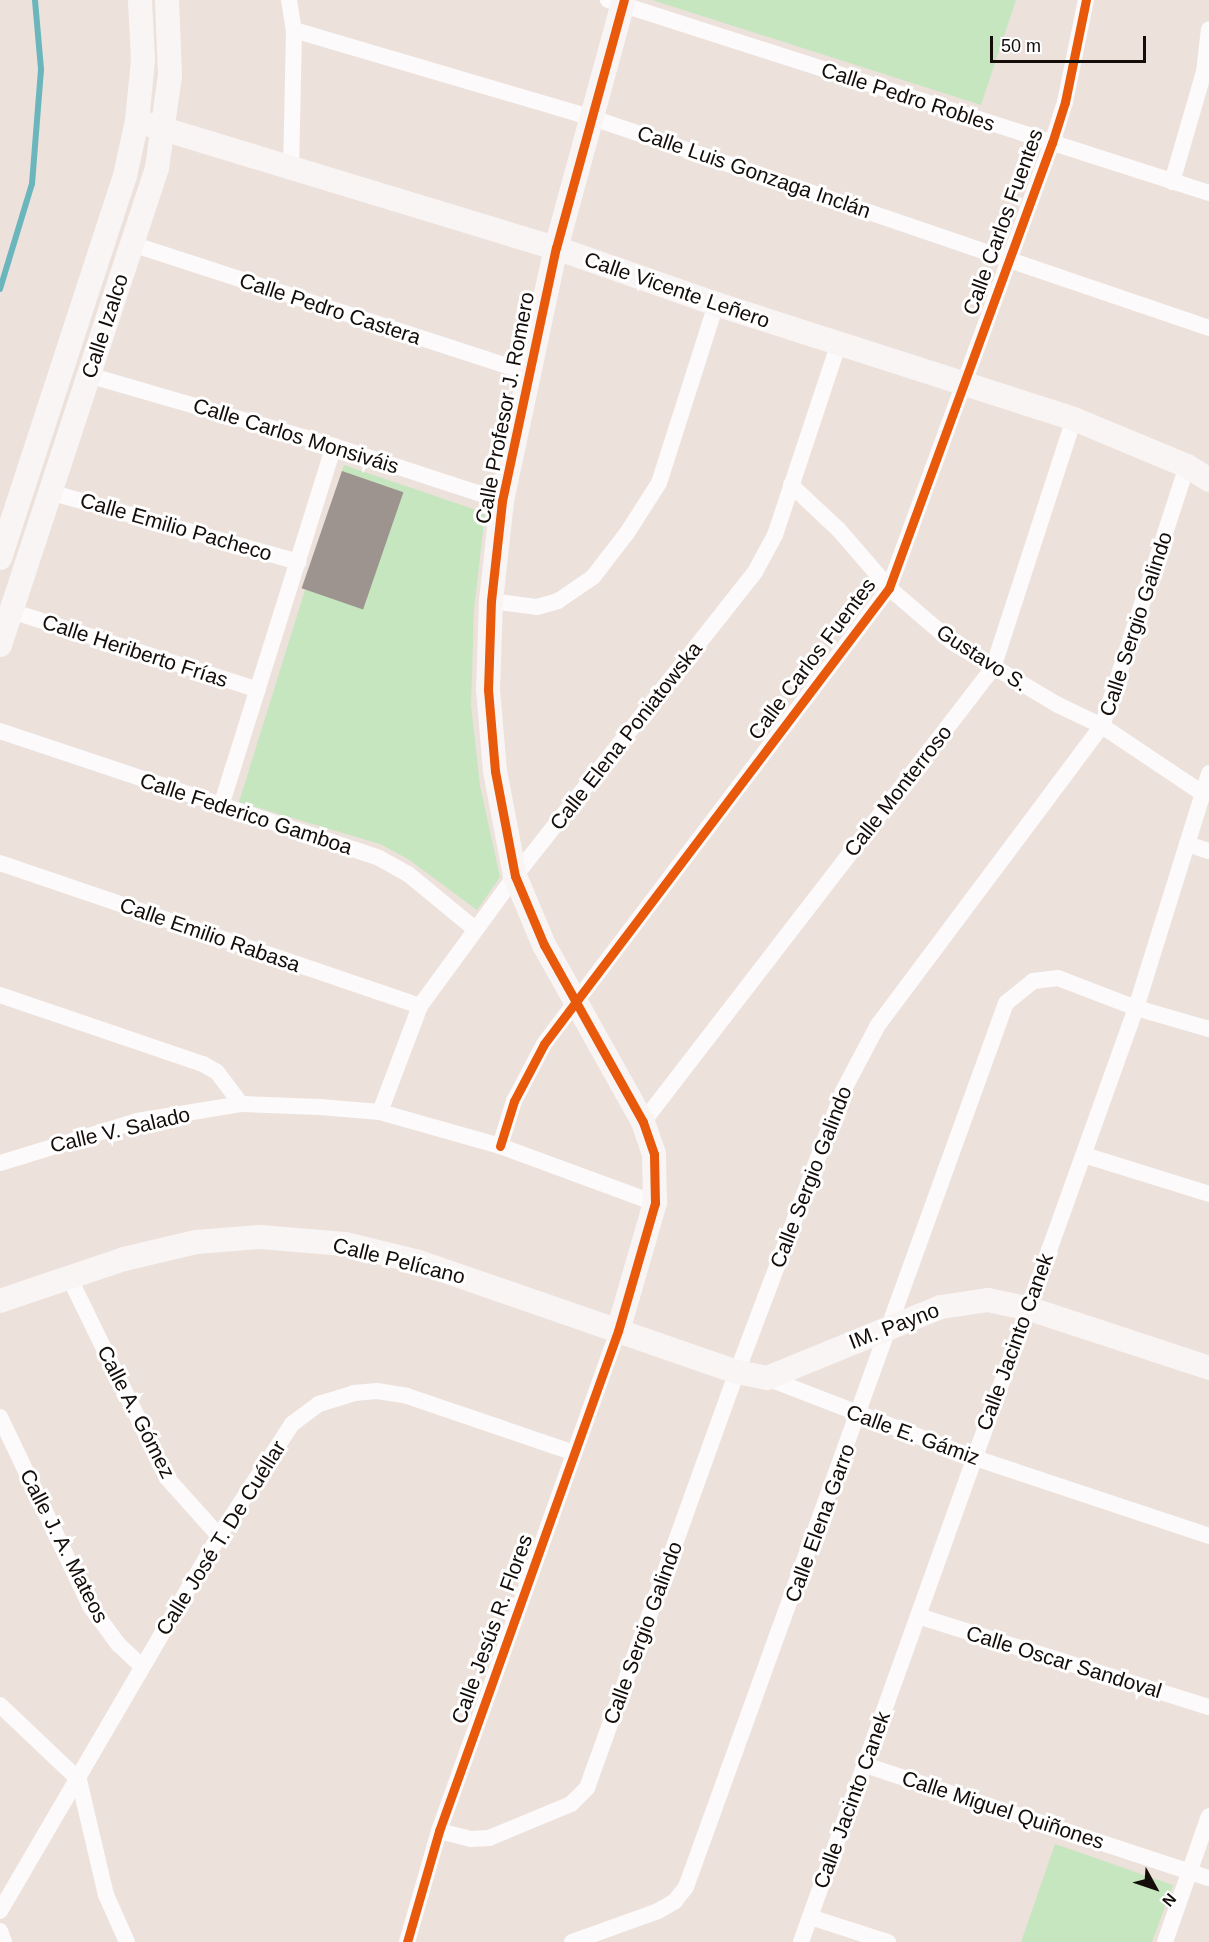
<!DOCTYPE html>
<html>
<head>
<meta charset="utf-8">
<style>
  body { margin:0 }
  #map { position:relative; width:1209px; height:1942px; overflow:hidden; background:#ede1dc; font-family:Helvetica,sans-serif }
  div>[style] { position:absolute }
  .green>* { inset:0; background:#c5e6be }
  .stream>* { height:6px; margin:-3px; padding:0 3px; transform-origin:3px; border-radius:3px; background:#6bb6bc }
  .building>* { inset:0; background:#9d9490; transform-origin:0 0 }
  .street>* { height:16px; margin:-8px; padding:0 8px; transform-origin:8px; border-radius:8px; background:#fcfafa }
  .secondary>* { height:24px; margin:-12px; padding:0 12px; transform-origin:12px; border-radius:12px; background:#f9f5f5 }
  .cycleway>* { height:9px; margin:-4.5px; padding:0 4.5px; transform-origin:4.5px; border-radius:4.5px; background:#e8590c }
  span { translate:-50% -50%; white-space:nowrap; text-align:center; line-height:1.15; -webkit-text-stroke:6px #fff; paint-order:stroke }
  .street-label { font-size:21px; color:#140d0a }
  .north { position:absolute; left:1125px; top:1858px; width:60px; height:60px; -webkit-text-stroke:4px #fff; paint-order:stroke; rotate:130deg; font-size:16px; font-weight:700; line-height:24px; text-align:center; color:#140d0a }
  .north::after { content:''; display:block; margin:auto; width:21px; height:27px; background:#140d0a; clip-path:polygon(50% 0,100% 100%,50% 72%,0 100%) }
  .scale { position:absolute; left:990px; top:36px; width:156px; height:27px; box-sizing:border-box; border:3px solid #140d0a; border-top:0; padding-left:8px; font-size:18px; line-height:21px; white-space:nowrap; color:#140d0a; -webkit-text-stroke:4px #fff; paint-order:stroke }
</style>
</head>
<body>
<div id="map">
  <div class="green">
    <div style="clip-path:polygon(652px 0,1016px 0,981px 105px)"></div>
    <div style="clip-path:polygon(344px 465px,485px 513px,474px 610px,471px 705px,480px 786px,500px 877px,477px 910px,408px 859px,380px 844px,239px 802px)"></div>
    <div style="clip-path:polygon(1055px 1844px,1173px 1885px,1152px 1942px,1021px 1942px)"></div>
  </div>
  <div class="stream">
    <div style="left:0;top:289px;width:110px;rotate:-73.1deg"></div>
    <div style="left:32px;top:184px;width:115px;rotate:-85.5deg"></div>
    <div style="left:41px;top:69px;width:69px;rotate:-95deg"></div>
  </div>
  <div class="building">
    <div style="left:342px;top:471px;width:65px;height:124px;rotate:19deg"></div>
  </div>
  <div class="street">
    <div style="left:289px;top:0;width:30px;rotate:81deg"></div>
    <div style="left:294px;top:30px;width:138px;rotate:91.2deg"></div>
    <div style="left:608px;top:0;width:631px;rotate:17.8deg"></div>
    <div style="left:294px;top:30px;width:309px;rotate:16.4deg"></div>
    <div style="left:590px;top:117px;width:654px;rotate:18.82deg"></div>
    <div style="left:1172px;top:182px;width:115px;rotate:-73.8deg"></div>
    <div style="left:1204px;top:72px;width:43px;rotate:-83.4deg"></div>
    <div style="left:132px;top:244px;width:417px;rotate:18deg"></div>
    <div style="left:88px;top:375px;width:256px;rotate:16.1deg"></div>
    <div style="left:334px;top:446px;width:177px;rotate:18.1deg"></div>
    <div style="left:791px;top:485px;width:66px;rotate:43.2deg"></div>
    <div style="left:839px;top:530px;width:77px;rotate:49.2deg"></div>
    <div style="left:889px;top:588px;width:83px;rotate:40.6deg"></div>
    <div style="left:952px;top:642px;width:123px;rotate:30.7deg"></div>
    <div style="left:1058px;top:705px;width:49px;rotate:25.5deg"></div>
    <div style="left:1102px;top:726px;width:120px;rotate:33.8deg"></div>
    <div style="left:53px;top:493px;width:255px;rotate:15.7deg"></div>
    <div style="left:491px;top:601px;width:46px;rotate:7.4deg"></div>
    <div style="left:537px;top:607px;width:22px;rotate:-16deg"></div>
    <div style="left:558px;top:601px;width:42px;rotate:-34.4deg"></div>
    <div style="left:593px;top:577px;width:56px;rotate:-52.3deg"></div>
    <div style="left:627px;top:533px;width:59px;rotate:-57.4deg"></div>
    <div style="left:659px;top:483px;width:188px;rotate:-72.3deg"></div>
    <div style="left:11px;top:611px;width:259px;rotate:17.7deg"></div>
    <div style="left:0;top:731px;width:400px;rotate:18.5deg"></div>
    <div style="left:379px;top:858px;width:33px;rotate:29deg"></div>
    <div style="left:408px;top:874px;width:87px;rotate:39.4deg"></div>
    <div style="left:221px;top:806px;width:377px;rotate:-72.6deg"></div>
    <div style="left:1187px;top:844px;width:23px;rotate:18deg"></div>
    <div style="left:0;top:863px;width:444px;rotate:18.8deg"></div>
    <div style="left:0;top:995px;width:214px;rotate:18.8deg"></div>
    <div style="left:203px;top:1064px;width:16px;rotate:30deg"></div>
    <div style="left:217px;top:1072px;width:40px;rotate:53deg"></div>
    <div style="left:380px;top:1112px;width:113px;rotate:-69.3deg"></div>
    <div style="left:420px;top:1006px;width:161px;rotate:-53.8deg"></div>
    <div style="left:515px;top:876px;width:387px;rotate:-51.7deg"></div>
    <div style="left:755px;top:572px;width:42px;rotate:-61.6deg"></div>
    <div style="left:775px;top:535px;width:202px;rotate:-71.6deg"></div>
    <div style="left:643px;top:1122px;width:573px;rotate:-52.37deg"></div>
    <div style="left:993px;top:668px;width:262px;rotate:-72deg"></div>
    <div style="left:500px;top:1146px;width:47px;rotate:-72.7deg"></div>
    <div style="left:514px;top:1101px;width:64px;rotate:-62.2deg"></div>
    <div style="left:544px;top:1044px;width:572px;rotate:-52.89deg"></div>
    <div style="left:889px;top:588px;width:474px;rotate:-69.9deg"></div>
    <div style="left:1052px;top:143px;width:43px;rotate:-72.4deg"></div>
    <div style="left:1065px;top:102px;width:104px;rotate:-78.4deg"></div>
    <div style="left:1084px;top:1155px;width:131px;rotate:17.3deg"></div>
    <div style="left:0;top:1163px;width:143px;rotate:-17deg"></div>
    <div style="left:137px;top:1121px;width:105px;rotate:-9.3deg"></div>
    <div style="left:241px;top:1104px;width:79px;rotate:2.2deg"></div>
    <div style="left:320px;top:1107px;width:60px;rotate:4.8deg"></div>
    <div style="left:380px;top:1112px;width:125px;rotate:15.8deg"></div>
    <div style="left:500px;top:1146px;width:165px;rotate:20.2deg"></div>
    <div style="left:69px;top:1277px;width:224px;rotate:64deg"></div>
    <div style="left:167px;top:1478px;width:78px;rotate:48.1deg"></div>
    <div style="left:767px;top:1378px;width:220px;rotate:21.1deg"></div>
    <div style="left:972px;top:1457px;width:250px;rotate:18.4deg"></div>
    <div style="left:0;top:1417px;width:209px;rotate:64.5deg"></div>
    <div style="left:90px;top:1606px;width:47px;rotate:53.6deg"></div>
    <div style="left:118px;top:1644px;width:33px;rotate:43deg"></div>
    <div style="left:918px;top:1616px;width:305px;rotate:17.4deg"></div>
    <div style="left:0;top:1705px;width:109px;rotate:43.5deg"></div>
    <div style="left:79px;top:1780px;width:118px;rotate:76.8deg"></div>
    <div style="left:106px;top:1895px;width:51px;rotate:65.9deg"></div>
    <div style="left:865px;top:1765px;width:362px;rotate:18.2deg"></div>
    <div style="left:439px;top:1831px;width:33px;rotate:14deg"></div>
    <div style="left:471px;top:1839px;width:18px;rotate:-3deg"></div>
    <div style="left:489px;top:1838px;width:89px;rotate:-22.5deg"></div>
    <div style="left:571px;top:1804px;width:23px;rotate:-45deg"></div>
    <div style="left:587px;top:1788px;width:442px;rotate:-70.2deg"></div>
    <div style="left:737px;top:1372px;width:300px;rotate:-69.3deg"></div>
    <div style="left:843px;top:1091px;width:75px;rotate:-62.1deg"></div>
    <div style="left:878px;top:1025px;width:374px;rotate:-53.2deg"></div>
    <div style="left:1102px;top:726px;width:274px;rotate:-71.9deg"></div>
    <div style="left:0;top:1911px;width:434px;rotate:-59.7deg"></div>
    <div style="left:219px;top:1536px;width:134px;rotate:-56.9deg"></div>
    <div style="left:292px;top:1424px;width:34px;rotate:-37deg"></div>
    <div style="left:319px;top:1404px;width:37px;rotate:-17deg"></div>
    <div style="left:354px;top:1393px;width:23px;rotate:-5deg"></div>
    <div style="left:377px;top:1391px;width:30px;rotate:9deg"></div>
    <div style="left:407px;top:1396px;width:176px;rotate:18.8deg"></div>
    <div style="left:810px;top:1917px;width:82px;rotate:17.8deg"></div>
    <div style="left:0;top:1931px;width:12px;rotate:70deg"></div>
    <div style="left:407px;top:1942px;width:116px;rotate:-73.9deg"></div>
    <div style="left:439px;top:1831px;width:531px;rotate:-70.3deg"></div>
    <div style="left:572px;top:1942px;width:91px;rotate:-19.8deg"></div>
    <div style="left:658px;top:1911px;width:20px;rotate:-30deg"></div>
    <div style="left:675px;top:1901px;width:18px;rotate:-52deg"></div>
    <div style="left:686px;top:1887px;width:940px;rotate:-70.1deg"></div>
    <div style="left:1006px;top:1003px;width:35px;rotate:-39deg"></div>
    <div style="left:1033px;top:981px;width:25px;rotate:-7deg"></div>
    <div style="left:1058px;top:978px;width:84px;rotate:21deg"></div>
    <div style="left:1136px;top:1008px;width:76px;rotate:16deg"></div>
    <div style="left:801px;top:1942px;width:992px;rotate:-70.27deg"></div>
    <div style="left:1136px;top:1008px;width:246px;rotate:-72.7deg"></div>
    <div style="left:1165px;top:1942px;width:133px;rotate:-70.8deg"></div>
  </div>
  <div class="secondary">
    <div style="left:137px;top:121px;width:438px;rotate:16.9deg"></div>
    <div style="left:556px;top:248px;width:170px;rotate:19.3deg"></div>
    <div style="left:716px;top:304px;width:376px;rotate:17.8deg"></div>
    <div style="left:1074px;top:419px;width:122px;rotate:22.6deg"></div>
    <div style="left:1187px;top:466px;width:26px;rotate:32deg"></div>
    <div style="left:0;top:558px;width:402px;rotate:-71.9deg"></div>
    <div style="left:125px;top:176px;width:56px;rotate:-77.7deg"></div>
    <div style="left:137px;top:121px;width:61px;rotate:-84.4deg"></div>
    <div style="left:143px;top:60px;width:60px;rotate:-92.9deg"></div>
    <div style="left:0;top:645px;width:502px;rotate:-71.78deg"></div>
    <div style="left:157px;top:168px;width:94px;rotate:-82deg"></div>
    <div style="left:170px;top:75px;width:75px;rotate:-92.3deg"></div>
    <div style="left:0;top:1301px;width:131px;rotate:-18.7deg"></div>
    <div style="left:124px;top:1259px;width:74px;rotate:-13.3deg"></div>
    <div style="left:196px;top:1242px;width:64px;rotate:-4.5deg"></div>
    <div style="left:260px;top:1237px;width:85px;rotate:4.7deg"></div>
    <div style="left:345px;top:1244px;width:76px;rotate:13.7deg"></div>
    <div style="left:419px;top:1262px;width:336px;rotate:19.1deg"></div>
    <div style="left:737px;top:1372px;width:31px;rotate:11deg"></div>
    <div style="left:767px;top:1378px;width:188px;rotate:-22.2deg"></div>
    <div style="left:941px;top:1307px;width:48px;rotate:-8.5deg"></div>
    <div style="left:988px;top:1300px;width:40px;rotate:12deg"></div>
    <div style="left:1027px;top:1308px;width:192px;rotate:18.2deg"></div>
    <div style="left:618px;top:1331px;width:133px;rotate:-73.9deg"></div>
    <div style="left:655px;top:1203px;width:49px;rotate:-91.2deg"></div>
    <div style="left:654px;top:1154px;width:34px;rotate:-109deg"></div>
    <div style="left:643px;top:1122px;width:203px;rotate:-119.2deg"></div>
    <div style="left:544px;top:945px;width:75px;rotate:-112.8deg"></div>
    <div style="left:515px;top:876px;width:107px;rotate:-100.8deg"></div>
    <div style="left:495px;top:771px;width:81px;rotate:-94.9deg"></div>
    <div style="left:488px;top:690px;width:89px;rotate:-88.1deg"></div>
    <div style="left:491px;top:601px;width:101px;rotate:-83.7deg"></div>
    <div style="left:502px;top:501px;width:259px;rotate:-78deg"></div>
    <div style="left:556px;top:248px;width:257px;rotate:-74.7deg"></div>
  </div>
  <div class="cycleway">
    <div style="left:500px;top:1146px;width:47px;rotate:-72.7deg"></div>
    <div style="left:514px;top:1101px;width:64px;rotate:-62.2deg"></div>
    <div style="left:544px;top:1044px;width:572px;rotate:-52.89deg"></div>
    <div style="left:889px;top:588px;width:474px;rotate:-69.9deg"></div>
    <div style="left:1052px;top:143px;width:43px;rotate:-72.4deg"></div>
    <div style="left:1065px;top:102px;width:104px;rotate:-78.4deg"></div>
    <div style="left:407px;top:1942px;width:116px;rotate:-73.9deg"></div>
    <div style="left:439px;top:1831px;width:531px;rotate:-70.3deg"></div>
    <div style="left:618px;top:1331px;width:133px;rotate:-73.9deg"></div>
    <div style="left:655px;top:1203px;width:49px;rotate:-91.2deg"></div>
    <div style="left:654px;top:1154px;width:34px;rotate:-109deg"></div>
    <div style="left:643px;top:1122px;width:203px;rotate:-119.2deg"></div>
    <div style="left:544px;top:945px;width:75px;rotate:-112.8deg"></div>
    <div style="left:515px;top:876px;width:107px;rotate:-100.8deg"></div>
    <div style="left:495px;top:771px;width:81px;rotate:-94.9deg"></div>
    <div style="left:488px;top:690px;width:89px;rotate:-88.1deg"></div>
    <div style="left:491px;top:601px;width:101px;rotate:-83.7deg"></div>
    <div style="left:502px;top:501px;width:259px;rotate:-78deg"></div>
    <div style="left:556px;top:248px;width:257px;rotate:-74.7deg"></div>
  </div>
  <div class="street-label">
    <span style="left:908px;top:97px;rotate:18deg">Calle Pedro Robles</span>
    <span style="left:754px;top:172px;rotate:19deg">Calle Luis Gonzaga Inclán</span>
    <span style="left:1003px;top:222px;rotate:-70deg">Calle Carlos Fuentes</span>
    <span style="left:677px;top:290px;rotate:19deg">Calle Vicente Leñero</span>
    <span style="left:330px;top:309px;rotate:18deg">Calle Pedro Castera</span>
    <span style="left:105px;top:326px;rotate:-72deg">Calle Izalco</span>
    <span style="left:505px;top:408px;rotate:-79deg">Calle Profesor J. Romero</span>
    <span style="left:296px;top:436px;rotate:17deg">Calle Carlos Monsiváis</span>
    <span style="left:176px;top:527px;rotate:16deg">Calle Emilio Pacheco</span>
    <span style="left:1136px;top:624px;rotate:-72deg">Calle Sergio Galindo</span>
    <span style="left:135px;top:651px;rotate:18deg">Calle Heriberto Frías</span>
    <span style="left:982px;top:658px;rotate:33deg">Gustavo S.</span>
    <span style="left:812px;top:659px;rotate:-53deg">Calle Carlos Fuentes</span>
    <span style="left:626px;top:736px;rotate:-52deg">Calle Elena Poniatowska</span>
    <span style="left:898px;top:791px;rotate:-52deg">Calle Monterroso</span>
    <span style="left:246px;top:814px;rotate:18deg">Calle Federico Gamboa</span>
    <span style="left:210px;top:935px;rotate:19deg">Calle Emilio Rabasa</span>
    <span style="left:120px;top:1130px;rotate:-13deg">Calle V. Salado</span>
    <span style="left:811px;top:1177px;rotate:-69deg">Calle Sergio Galindo</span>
    <span style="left:399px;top:1261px;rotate:14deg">Calle Pelícano</span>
    <span style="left:894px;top:1326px;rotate:-21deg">IM. Payno</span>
    <span style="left:1015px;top:1342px;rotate:-70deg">Calle Jacinto Canek</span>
    <span style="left:136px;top:1412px;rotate:63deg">Calle A. Gómez</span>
    <span style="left:913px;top:1435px;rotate:20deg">Calle E. Gámiz</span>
    <span style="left:820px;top:1523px;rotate:-70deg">Calle Elena Garro</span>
    <span style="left:221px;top:1538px;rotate:-58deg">Calle José T. De Cuéllar</span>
    <span style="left:64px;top:1546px;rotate:63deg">Calle J. A. Mateos</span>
    <span style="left:492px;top:1629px;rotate:-70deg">Calle Jesús R. Flores</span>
    <span style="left:643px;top:1633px;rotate:-70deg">Calle Sergio Galindo</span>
    <span style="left:1064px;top:1662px;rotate:17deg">Calle Oscar Sandoval</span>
    <span style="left:852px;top:1800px;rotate:-70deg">Calle Jacinto Canek</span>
    <span style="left:1003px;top:1810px;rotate:18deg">Calle Miguel Quiñones</span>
  </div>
  <div class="north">N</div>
  <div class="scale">50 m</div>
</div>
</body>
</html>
